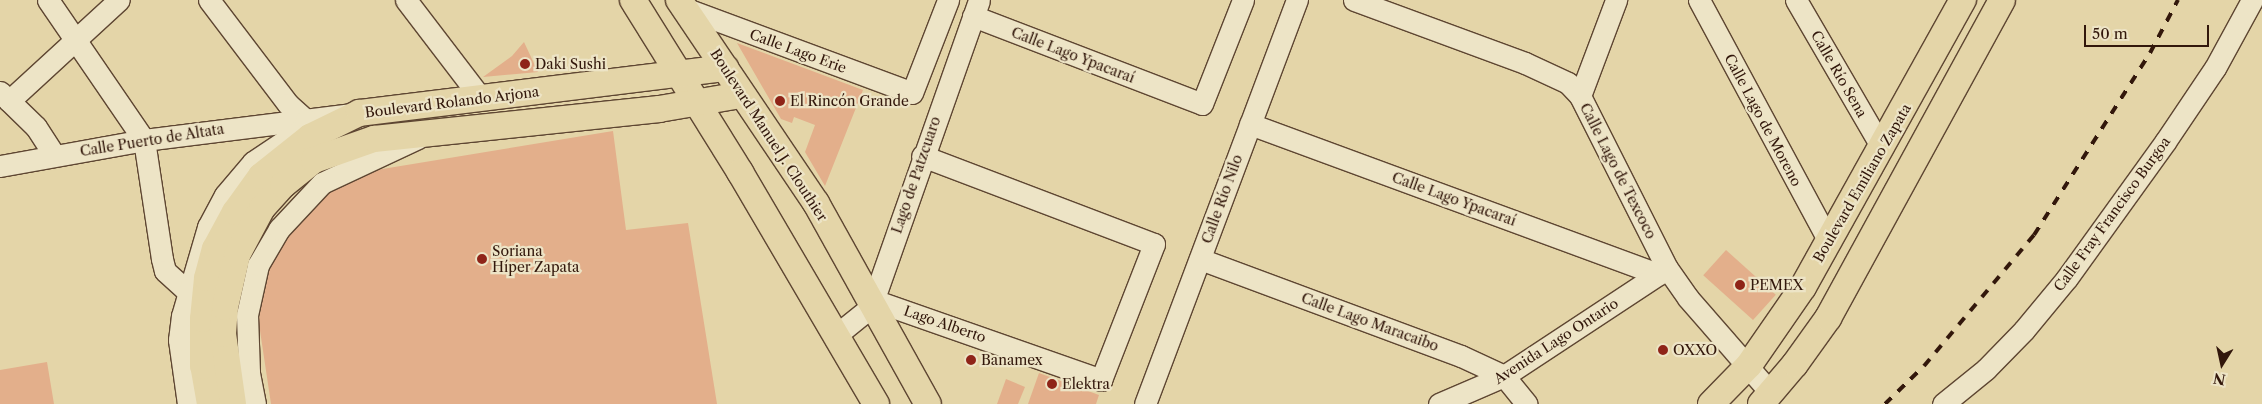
<!DOCTYPE html>
<html>
<head>
<meta charset="utf-8">
<style>
  body { margin:0 }
  #map { position:relative; width:2262px; height:404px; overflow:hidden; background:#e4d5a8; font-family:"Libre Caslon Text",serif }
  div>[style] { position:absolute }
  .building>* { inset:0; background:#e3af8b; transform-origin:0 0 }
  .roads { filter:drop-shadow(1px 0 #5e4632) drop-shadow(-1px 0 #5e4632) drop-shadow(0 1px #5e4632) drop-shadow(0 -1px #5e4632) }
  .minor>* { height:21px; margin:-10.5px; padding:0 10.5px; transform-origin:10.5px; border-radius:10.5px; background:#ede4c6 }
  .major>* { height:26px; margin:-13px; padding:0 13px; transform-origin:13px; border-radius:13px; background:#e4d5a8 }
  .rail>* { height:4px; margin-top:-2px; transform-origin:0; background:repeating-linear-gradient(90deg,#32170b 0 9px,transparent 0 18px) }
  .dots>* { width:14px; height:14px; translate:-50% -50%; box-sizing:border-box; border:2px solid #ede4c6; border-radius:50% }
  span { translate:-50% -50%; white-space:nowrap; text-align:center; line-height:1.15; -webkit-text-stroke:4.5px #ede4c6; paint-order:stroke }
  .street-label { font-size:14px; color:#32170b }
  .poi-label { font-size:14px; color:#32170b }
  .left { translate:0 -50%; text-align:left }
  .north { position:absolute; left:2197px; top:339px; width:50px; height:50px; -webkit-text-stroke:4px #ede4c6; paint-order:stroke; rotate:190deg; font-size:14px; font-weight:700; line-height:20px; text-align:center; color:#32170b }
  .north::after { content:''; display:block; margin:auto; width:18px; height:22px; background:#32170b; clip-path:polygon(50% 0,100% 100%,50% 72%,0 100%) }
  .scale { position:absolute; left:2084px; top:25px; width:125px; height:22px; box-sizing:border-box; border:2px solid #32170b; border-top:0; padding-left:6px; font-size:15px; line-height:18px; white-space:nowrap; color:#32170b; -webkit-text-stroke:4px #ede4c6; paint-order:stroke }
</style>
</head>
<body>
<div id="map">
  <div class="building">
    <div style="clip-path:polygon(524px 42px,538px 72px,483px 77px,512px 56px)"></div>
    <div style="clip-path:polygon(737px 43px,863px 90px,825px 186px,805px 152px,815px 125px,794px 117px,792px 123px,781px 119px)"></div>
    <div style="clip-path:polygon(613px 131px,626px 230px,688px 223px,717px 404px,271px 404px,259px 324px,261px 299px,266px 271px,305px 205px,358px 173px)"></div>
    <div style="left:1726px;top:250px;width:67px;height:34px;rotate:42deg"></div>
    <div style="clip-path:polygon(47px 362px,54px 404px,0 404px,0 370px)"></div>
    <div style="clip-path:polygon(1039px 373px,1099px 395px,1096px 404px,1028px 404px)"></div>
    <div style="clip-path:polygon(1006px 379px,1025px 387px,1018px 404px,997px 404px)"></div>
  </div>
  <div class="roads">
    <div class="minor">
      <div style="left:48px;top:0;width:170px;rotate:55.6deg"></div>
      <div style="left:144px;top:140px;width:120px;rotate:81.4deg"></div>
      <div style="left:162px;top:259px;width:12px;rotate:76deg"></div>
      <div style="left:165px;top:271px;width:30px;rotate:42deg"></div>
      <div style="left:209px;top:0;width:131px;rotate:52.8deg"></div>
      <div style="left:288px;top:104px;width:24px;rotate:42deg"></div>
      <div style="left:406px;top:0;width:123px;rotate:52.6deg"></div>
      <div style="left:1354px;top:0;width:182px;rotate:20.2deg"></div>
      <div style="left:1525px;top:63px;width:47px;rotate:24.9deg"></div>
      <div style="left:1568px;top:83px;width:18px;rotate:47deg"></div>
      <div style="left:1580px;top:96px;width:193px;rotate:63.2deg"></div>
      <div style="left:1667px;top:268px;width:37px;rotate:55deg"></div>
      <div style="left:1688px;top:298px;width:126px;rotate:48.9deg"></div>
      <div style="left:1699px;top:0;width:272px;rotate:61.7deg"></div>
      <div style="left:1796px;top:0;width:171px;rotate:59.8deg"></div>
      <div style="left:684px;top:8px;width:243px;rotate:20.4deg"></div>
      <div style="left:912px;top:93px;width:100px;rotate:-68.8deg"></div>
      <div style="left:973px;top:16px;width:245px;rotate:21deg"></div>
      <div style="left:1202px;top:104px;width:112px;rotate:-68.5deg"></div>
      <div style="left:0;top:92px;width:50px;rotate:44.2deg"></div>
      <div style="left:36px;top:127px;width:33px;rotate:57deg"></div>
      <div style="left:1580px;top:96px;width:103px;rotate:-69.4deg"></div>
      <div style="left:9px;top:101px;width:149px;rotate:-42.6deg"></div>
      <div style="left:1250px;top:124px;width:435px;rotate:20.2deg"></div>
      <div style="left:0;top:166px;width:146px;rotate:-10.2deg"></div>
      <div style="left:144px;top:140px;width:204px;rotate:-7.1deg"></div>
      <div style="left:1200px;top:259px;width:278px;rotate:20.4deg"></div>
      <div style="left:1461px;top:356px;width:47px;rotate:24.9deg"></div>
      <div style="left:1504px;top:376px;width:36px;rotate:51deg"></div>
      <div style="left:873px;top:300px;width:242px;rotate:19.3deg"></div>
      <div style="left:1101px;top:380px;width:146px;rotate:-68.7deg"></div>
      <div style="left:1154px;top:244px;width:248px;rotate:-159.2deg"></div>
      <div style="left:835px;top:336px;width:46px;rotate:-38.9deg"></div>
      <div style="left:871px;top:307px;width:325px;rotate:-70.6deg"></div>
      <div style="left:188px;top:404px;width:65px;rotate:-98deg"></div>
      <div style="left:179px;top:340px;width:24px;rotate:-83deg"></div>
      <div style="left:182px;top:316px;width:93px;rotate:-73.7deg"></div>
      <div style="left:208px;top:227px;width:36px;rotate:-62deg"></div>
      <div style="left:225px;top:195px;width:43px;rotate:-49.7deg"></div>
      <div style="left:253px;top:162px;width:63px;rotate:-33.9deg"></div>
      <div style="left:305px;top:127px;width:7px;rotate:-82deg"></div>
      <div style="left:255px;top:404px;width:33px;rotate:-101deg"></div>
      <div style="left:249px;top:372px;width:57px;rotate:-92deg"></div>
      <div style="left:247px;top:315px;width:51px;rotate:-77.6deg"></div>
      <div style="left:258px;top:265px;width:42px;rotate:-59.7deg"></div>
      <div style="left:279px;top:229px;width:63px;rotate:-46.9deg"></div>
      <div style="left:322px;top:183px;width:106px;rotate:-25.1deg"></div>
      <div style="left:1145px;top:404px;width:432px;rotate:-69.4deg"></div>
      <div style="left:1439px;top:404px;width:71px;rotate:-23.3deg"></div>
      <div style="left:1504px;top:376px;width:194px;rotate:-33.4deg"></div>
      <div style="left:1943px;top:404px;width:55px;rotate:-39.1deg"></div>
      <div style="left:1986px;top:369px;width:54px;rotate:-45.7deg"></div>
      <div style="left:2024px;top:330px;width:67px;rotate:-50.4deg"></div>
      <div style="left:2067px;top:278px;width:168px;rotate:-54.2deg"></div>
      <div style="left:2165px;top:142px;width:89px;rotate:-56deg"></div>
      <div style="left:2215px;top:68px;width:77px;rotate:-61.4deg"></div>
    </div>
    <div class="major">
      <div style="left:633px;top:0;width:203px;rotate:58.1deg"></div>
      <div style="left:740px;top:172px;width:269px;rotate:59.6deg"></div>
      <div style="left:679px;top:0;width:245px;rotate:56deg"></div>
      <div style="left:816px;top:203px;width:230px;rotate:60.9deg"></div>
      <div style="left:210px;top:404px;width:39px;rotate:-100deg"></div>
      <div style="left:203px;top:366px;width:47px;rotate:-90deg"></div>
      <div style="left:203px;top:319px;width:41px;rotate:-84.4deg"></div>
      <div style="left:207px;top:278px;width:30px;rotate:-75deg"></div>
      <div style="left:215px;top:249px;width:42px;rotate:-61.6deg"></div>
      <div style="left:235px;top:212px;width:44px;rotate:-54.2deg"></div>
      <div style="left:261px;top:176px;width:63px;rotate:-38.5deg"></div>
      <div style="left:310px;top:137px;width:55px;rotate:-26.1deg"></div>
      <div style="left:359px;top:113px;width:369px;rotate:-7deg"></div>
      <div style="left:233px;top:404px;width:71px;rotate:-98.1deg"></div>
      <div style="left:223px;top:334px;width:27px;rotate:-86deg"></div>
      <div style="left:225px;top:307px;width:53px;rotate:-77deg"></div>
      <div style="left:237px;top:255px;width:53px;rotate:-62deg"></div>
      <div style="left:262px;top:208px;width:31px;rotate:-48deg"></div>
      <div style="left:283px;top:185px;width:40px;rotate:-39deg"></div>
      <div style="left:314px;top:160px;width:64px;rotate:-19.3deg"></div>
      <div style="left:374px;top:139px;width:287px;rotate:-6deg"></div>
      <div style="left:659px;top:109px;width:83px;rotate:-9.7deg"></div>
      <div style="left:1711px;top:404px;width:54px;rotate:-45.7deg"></div>
      <div style="left:1749px;top:365px;width:95px;rotate:-55.3deg"></div>
      <div style="left:1803px;top:287px;width:329px;rotate:-60.9deg"></div>
      <div style="left:1761px;top:404px;width:52px;rotate:-49.6deg"></div>
      <div style="left:1795px;top:364px;width:57px;rotate:-54.3deg"></div>
      <div style="left:1828px;top:318px;width:362px;rotate:-61.3deg"></div>
    </div>
  </div>
  <div class="rail">
    <div style="left:1885px;top:404px;width:54px;rotate:-44.3deg"></div>
    <div style="left:1924px;top:366px;width:171px;rotate:-50deg"></div>
    <div style="left:2034px;top:235px;width:216px;rotate:-57.5deg"></div>
    <div style="left:2150px;top:53px;width:60px;rotate:-62.2deg"></div>
  </div>
  <div class="dots">
    <div style="left:525px;top:64px;background:#8f2418"></div>
    <div style="left:780px;top:101px;background:#8f2418"></div>
    <div style="left:482px;top:259px;background:#8f2418"></div>
    <div style="left:1740px;top:285px;background:#8f2418"></div>
    <div style="left:1663px;top:350px;background:#8f2418"></div>
    <div style="left:971px;top:360px;background:#8f2418"></div>
    <div style="left:1052px;top:384px;background:#8f2418"></div>
  </div>
  <div class="street-label">
    <span style="left:798px;top:51px;rotate:20deg">Calle Lago Erie</span>
    <span style="left:1073px;top:55px;rotate:21deg">Calle Lago Ypacaraí</span>
    <span style="left:1839px;top:74px;rotate:60deg">Calle Río Sena</span>
    <span style="left:452px;top:102px;rotate:-7deg">Boulevard Rolando Arjona</span>
    <span style="left:1763px;top:120px;rotate:62deg">Calle Lago de Moreno</span>
    <span style="left:769px;top:135px;rotate:57deg">Boulevard Manuel J. Clouthier</span>
    <span style="left:152px;top:140px;rotate:-9deg">Calle Puerto de Altata</span>
    <span style="left:1618px;top:171px;rotate:63deg">Calle Lago de Texcoco</span>
    <span style="left:916px;top:175px;rotate:-71deg">Lago de Patzcuaro</span>
    <span style="left:1862px;top:183px;rotate:-60deg">Boulevard Emiliano Zapata</span>
    <span style="left:1222px;top:199px;rotate:-70deg">Calle Río Nilo</span>
    <span style="left:1454px;top:199px;rotate:20deg">Calle Lago Ypacaraí</span>
    <span style="left:2112px;top:214px;rotate:-54deg">Calle Fray Francisco Burgoa</span>
    <span style="left:1370px;top:322px;rotate:20deg">Calle Lago Maracaibo</span>
    <span style="left:945px;top:324px;rotate:19deg">Lago Alberto</span>
    <span style="left:1556px;top:341px;rotate:-33deg">Avenida Lago Ontario</span>
  </div>
  <div class="poi-label">
    <span class="left" style="left:535px;top:64px">Daki Sushi</span>
    <span class="left" style="left:790px;top:101px">El Rincón Grande</span>
    <span class="left" style="left:492px;top:259px">Soriana<br>Híper Zapata</span>
    <span class="left" style="left:1750px;top:285px">PEMEX</span>
    <span class="left" style="left:1673px;top:350px">OXXO</span>
    <span class="left" style="left:981px;top:360px">Banamex</span>
    <span class="left" style="left:1062px;top:384px">Elektra</span>
  </div>
  <div class="north">N</div>
  <div class="scale">50 m</div>
</div>
</body>
</html>
